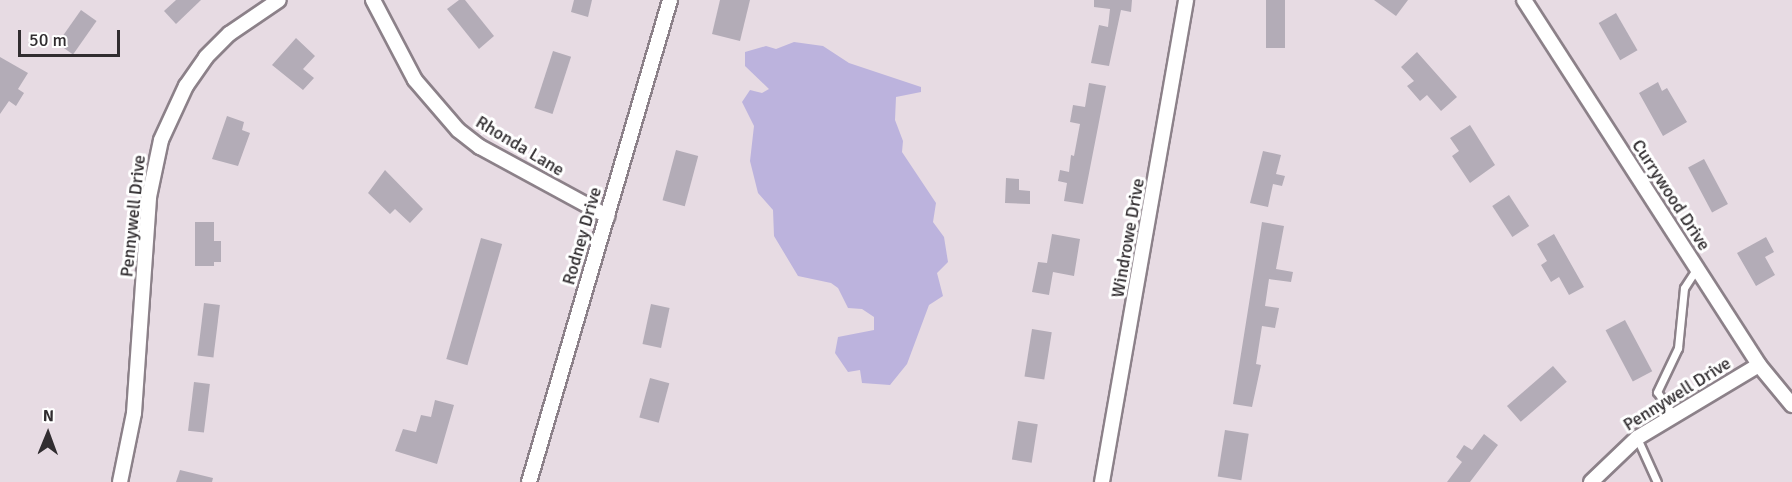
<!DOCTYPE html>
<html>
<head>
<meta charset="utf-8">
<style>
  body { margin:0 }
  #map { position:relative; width:1792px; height:482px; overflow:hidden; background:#e7dbe3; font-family:Signika,sans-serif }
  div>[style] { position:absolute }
  .water>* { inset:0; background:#bcb3dd }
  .building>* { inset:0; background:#b3acb7; transform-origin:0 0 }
  .roads { filter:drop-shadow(2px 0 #8c8189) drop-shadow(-2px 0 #8c8189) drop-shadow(0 2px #8c8189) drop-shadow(0 -2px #8c8189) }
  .lane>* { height:7px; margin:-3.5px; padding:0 3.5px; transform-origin:3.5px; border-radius:3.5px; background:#fff }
  .street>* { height:14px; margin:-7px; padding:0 7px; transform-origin:7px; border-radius:7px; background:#fff }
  span { translate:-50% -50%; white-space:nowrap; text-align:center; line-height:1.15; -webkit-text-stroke:6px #fff; paint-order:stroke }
  .street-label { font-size:18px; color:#312d30 }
  .north { position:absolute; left:18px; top:404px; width:60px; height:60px; -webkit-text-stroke:4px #fff; paint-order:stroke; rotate:1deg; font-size:16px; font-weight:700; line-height:24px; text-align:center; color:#312d30 }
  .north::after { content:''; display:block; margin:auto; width:21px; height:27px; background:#312d30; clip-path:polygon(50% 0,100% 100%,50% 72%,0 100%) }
  .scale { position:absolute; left:18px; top:30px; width:102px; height:27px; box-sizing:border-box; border:3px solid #312d30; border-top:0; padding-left:8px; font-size:18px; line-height:21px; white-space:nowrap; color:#312d30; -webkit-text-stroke:4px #fff; paint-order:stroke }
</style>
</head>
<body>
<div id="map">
  <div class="water">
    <div style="clip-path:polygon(794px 42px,823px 46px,849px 63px,921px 87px,921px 92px,896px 97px,895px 120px,903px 141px,902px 152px,936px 203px,933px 222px,944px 237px,948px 262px,937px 273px,943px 296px,929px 305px,907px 364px,890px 385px,862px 383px,860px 370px,848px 372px,835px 353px,838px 337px,874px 330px,874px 317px,862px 309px,848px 308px,838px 288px,831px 283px,798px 276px,774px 236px,773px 210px,758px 193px,750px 161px,754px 126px,742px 102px,750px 90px,762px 93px,769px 89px,745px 66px,745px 52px,766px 46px,776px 49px)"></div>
  </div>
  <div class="building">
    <div style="clip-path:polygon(176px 0,201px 0,176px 24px,164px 11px)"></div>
    <div style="clip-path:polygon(459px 0,465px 0,494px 36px,479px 49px,447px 9px)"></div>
    <div style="clip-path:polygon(574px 0,592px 0,588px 17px,571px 12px)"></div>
    <div style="clip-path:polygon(720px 0,750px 0,740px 41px,712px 34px)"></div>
    <div style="clip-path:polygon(1094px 0,1132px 0,1131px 12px,1121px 10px,1109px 66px,1091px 63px,1099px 25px,1108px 27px,1110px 9px,1094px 7px)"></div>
    <div style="left:1266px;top:0;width:19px;height:48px"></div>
    <div style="clip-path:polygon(1374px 0,1408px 0,1396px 16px)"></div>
    <div style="left:81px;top:10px;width:19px;height:41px;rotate:35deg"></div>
    <div style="left:1616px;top:13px;width:43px;height:20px;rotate:60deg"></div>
    <div style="clip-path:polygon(296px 38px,315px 56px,303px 69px,314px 78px,303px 90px,272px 65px)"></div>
    <div style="left:553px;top:51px;width:19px;height:60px;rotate:18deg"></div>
    <div style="clip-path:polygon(1417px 52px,1457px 97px,1441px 111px,1427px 95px,1420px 101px,1407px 86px,1414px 81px,1401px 67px)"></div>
    <div style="clip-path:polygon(0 57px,28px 73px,18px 89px,24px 93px,16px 106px,9px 101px,0 114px)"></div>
    <div style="clip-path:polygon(1658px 82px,1662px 91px,1667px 88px,1687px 122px,1663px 136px,1639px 93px)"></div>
    <div style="clip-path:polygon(1089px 83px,1106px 86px,1083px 204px,1064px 201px,1067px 183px,1058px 181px,1060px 170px,1069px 172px,1071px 155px,1074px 156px,1080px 124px,1070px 122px,1073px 105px,1085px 107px)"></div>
    <div style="clip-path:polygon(227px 116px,244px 122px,242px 130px,250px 133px,238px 166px,212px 159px)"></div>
    <div style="clip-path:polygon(1470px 125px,1495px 165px,1470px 183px,1452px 156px,1459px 151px,1450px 138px)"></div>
    <div style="left:676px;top:150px;width:23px;height:52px;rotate:15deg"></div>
    <div style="clip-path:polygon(1263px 151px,1281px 155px,1276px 174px,1285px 176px,1282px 186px,1273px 184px,1268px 207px,1250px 203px)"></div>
    <div style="left:1704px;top:159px;width:51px;height:18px;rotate:62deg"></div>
    <div style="clip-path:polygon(385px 170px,423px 209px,410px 223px,395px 209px,390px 214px,368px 193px)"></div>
    <div style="clip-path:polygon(1006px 178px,1019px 179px,1019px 190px,1030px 191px,1030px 204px,1005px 203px)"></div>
    <div style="left:1509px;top:195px;width:37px;height:20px;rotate:57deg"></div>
    <div style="clip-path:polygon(195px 222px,214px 222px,214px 241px,221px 241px,221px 262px,214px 262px,214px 266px,195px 266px)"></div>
    <div style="clip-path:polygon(1262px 222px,1284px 226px,1276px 269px,1293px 272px,1291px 282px,1269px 279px,1265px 306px,1279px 308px,1275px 328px,1262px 326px,1256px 364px,1261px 365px,1252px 407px,1233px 404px)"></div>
    <div style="clip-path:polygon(1052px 234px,1080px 239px,1074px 276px,1053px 272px,1049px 295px,1032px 292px,1038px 262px,1047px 263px)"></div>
    <div style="clip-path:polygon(1554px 234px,1584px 287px,1569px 295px,1559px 277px,1551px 282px,1541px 265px,1547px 261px,1537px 244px)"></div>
    <div style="clip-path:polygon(1766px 237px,1774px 252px,1765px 257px,1775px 275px,1756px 286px,1737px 253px)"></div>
    <div style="left:481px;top:238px;width:22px;height:126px;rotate:16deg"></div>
    <div style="left:204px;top:303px;width:16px;height:53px;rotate:7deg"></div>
    <div style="left:651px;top:304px;width:19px;height:41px;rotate:12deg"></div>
    <div style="left:1625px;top:320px;width:58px;height:22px;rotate:62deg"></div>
    <div style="left:1032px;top:329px;width:20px;height:48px;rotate:9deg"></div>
    <div style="left:1553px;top:366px;width:21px;height:61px;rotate:49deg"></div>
    <div style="left:650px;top:378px;width:20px;height:41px;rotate:15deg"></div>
    <div style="left:194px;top:382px;width:16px;height:49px;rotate:7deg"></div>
    <div style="clip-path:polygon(435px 400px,454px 405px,437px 464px,395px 451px,403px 429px,416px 432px,421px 415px,431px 417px)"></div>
    <div style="left:1018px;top:421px;width:20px;height:39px;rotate:9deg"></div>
    <div style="left:1225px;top:430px;width:24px;height:47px;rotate:9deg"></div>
    <div style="clip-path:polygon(1484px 434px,1498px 445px,1470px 482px,1447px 482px,1462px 462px,1456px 457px,1464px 445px,1472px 450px)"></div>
    <div style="clip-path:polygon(180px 470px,213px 478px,212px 482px,176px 482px)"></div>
  </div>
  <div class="roads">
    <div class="lane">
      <div style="left:1674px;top:416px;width:29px;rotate:-125deg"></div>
      <div style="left:1657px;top:392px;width:49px;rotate:-64.5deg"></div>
      <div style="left:1678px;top:348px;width:60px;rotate:-84.3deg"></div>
      <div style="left:1684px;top:288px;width:24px;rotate:-57deg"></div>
      <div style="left:1637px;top:438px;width:48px;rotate:65.6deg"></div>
    </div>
    <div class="street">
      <div style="left:373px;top:0;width:90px;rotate:62.3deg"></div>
      <div style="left:415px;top:80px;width:66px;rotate:49.3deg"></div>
      <div style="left:458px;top:130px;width:28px;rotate:38deg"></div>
      <div style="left:480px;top:147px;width:145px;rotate:28.5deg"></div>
      <div style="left:1524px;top:0;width:434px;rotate:57.2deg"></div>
      <div style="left:1759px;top:365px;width:52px;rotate:50.5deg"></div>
      <div style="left:120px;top:482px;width:70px;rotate:-78.5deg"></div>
      <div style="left:134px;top:413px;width:217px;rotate:-86deg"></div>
      <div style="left:149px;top:197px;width:58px;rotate:-78.1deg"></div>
      <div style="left:161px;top:140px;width:60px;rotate:-65.2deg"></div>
      <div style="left:186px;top:86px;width:35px;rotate:-55deg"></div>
      <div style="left:206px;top:57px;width:33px;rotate:-45deg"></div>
      <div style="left:229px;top:34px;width:60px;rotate:-34.2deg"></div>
      <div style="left:529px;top:482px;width:502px;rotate:-73.69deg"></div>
      <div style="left:1102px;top:482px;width:489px;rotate:-80.1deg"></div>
      <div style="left:1591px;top:482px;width:64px;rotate:-43.7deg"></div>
      <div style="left:1637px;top:438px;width:142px;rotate:-30.9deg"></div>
    </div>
  </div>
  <div class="street-label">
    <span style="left:520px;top:146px;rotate:31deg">Rhonda Lane</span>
    <span style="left:1671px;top:195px;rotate:57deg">Currywood Drive</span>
    <span style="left:133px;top:216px;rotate:-84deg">Pennywell Drive</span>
    <span style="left:582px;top:236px;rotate:-74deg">Rodney Drive</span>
    <span style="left:1128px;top:238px;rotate:-80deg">Windrowe Drive</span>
    <span style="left:1677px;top:394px;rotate:-32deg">Pennywell Drive</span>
  </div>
  <div class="north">N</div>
  <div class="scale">50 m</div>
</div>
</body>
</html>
